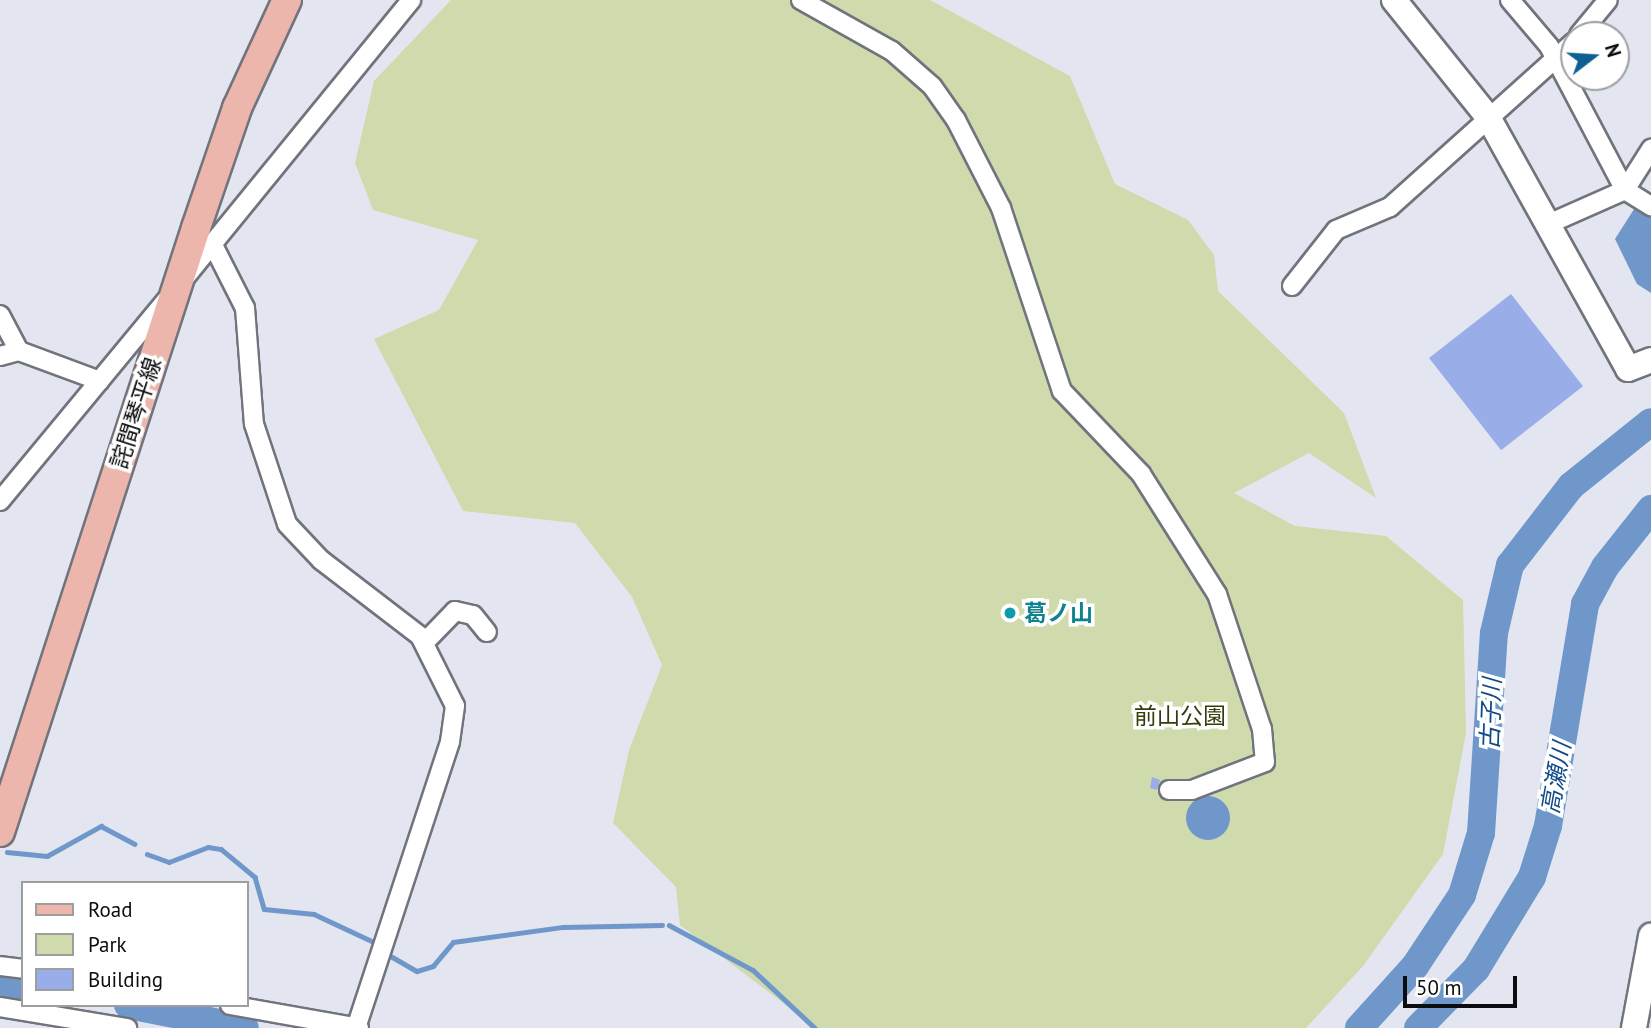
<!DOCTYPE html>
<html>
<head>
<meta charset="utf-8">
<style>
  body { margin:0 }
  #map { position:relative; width:1651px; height:1028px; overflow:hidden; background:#e3e6f0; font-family:"PT Sans","Noto Sans JP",sans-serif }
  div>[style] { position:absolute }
  .green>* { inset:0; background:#cfdbac }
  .water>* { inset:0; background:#6f97ca }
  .round { border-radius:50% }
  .stream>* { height:4.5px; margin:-2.25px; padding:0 2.25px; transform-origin:2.25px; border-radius:2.25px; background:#6f97ca }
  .river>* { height:28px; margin:-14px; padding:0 14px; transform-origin:14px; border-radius:14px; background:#6f97ca }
  .building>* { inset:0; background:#99aee9; transform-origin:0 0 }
  .roads { filter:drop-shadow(2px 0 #71747c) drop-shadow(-2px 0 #71747c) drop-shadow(0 2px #71747c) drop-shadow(0 -2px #71747c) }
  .street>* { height:18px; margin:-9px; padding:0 9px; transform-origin:9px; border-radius:9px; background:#fff }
  .secondary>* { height:24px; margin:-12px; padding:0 12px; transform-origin:12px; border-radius:12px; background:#fff }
  .primary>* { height:28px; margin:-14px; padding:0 14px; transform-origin:14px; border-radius:14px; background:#ecb6ac }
  .dots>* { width:19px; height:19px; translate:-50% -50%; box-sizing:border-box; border:4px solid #fff; border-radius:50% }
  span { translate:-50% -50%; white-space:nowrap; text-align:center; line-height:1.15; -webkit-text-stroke:7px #fff; paint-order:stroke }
  .street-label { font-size:23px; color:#0b0c0f }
  .culture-label { font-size:23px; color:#0d838f; font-weight:700 }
  .left { translate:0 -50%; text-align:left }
  .park-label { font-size:23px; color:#333c0a }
  .water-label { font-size:24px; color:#114a87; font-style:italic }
  .legend { position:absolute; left:21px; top:881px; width:228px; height:126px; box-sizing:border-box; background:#fff; border:2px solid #9d9e9f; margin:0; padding:9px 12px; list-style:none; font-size:21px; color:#0b0c0f }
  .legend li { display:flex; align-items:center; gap:14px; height:35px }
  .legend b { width:35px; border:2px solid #9d9e9f }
  .north { position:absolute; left:1560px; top:21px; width:70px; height:70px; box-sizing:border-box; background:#fff; border:2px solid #9d9e9f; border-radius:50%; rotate:73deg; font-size:19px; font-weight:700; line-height:28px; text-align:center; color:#0b0c0f }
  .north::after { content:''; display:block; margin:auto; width:24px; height:32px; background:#0f6092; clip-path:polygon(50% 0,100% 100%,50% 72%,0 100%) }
  .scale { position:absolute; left:1403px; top:976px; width:114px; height:32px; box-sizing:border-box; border:4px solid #0b0c0f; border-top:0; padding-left:9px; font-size:21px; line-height:24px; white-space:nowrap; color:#0b0c0f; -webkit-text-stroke:5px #fff; paint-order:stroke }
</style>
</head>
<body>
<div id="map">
  <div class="green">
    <div style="clip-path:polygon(451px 0,930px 0,1070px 76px,1115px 184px,1188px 220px,1214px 255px,1218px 291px,1344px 413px,1376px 498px,1309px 453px,1234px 493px,1295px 526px,1386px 536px,1463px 600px,1466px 733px,1443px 854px,1363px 966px,1306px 1028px,816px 1028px,680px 925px,676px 887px,613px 823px,629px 750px,662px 665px,632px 597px,575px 523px,463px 511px,374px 339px,439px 310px,478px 240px,373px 210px,355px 163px,374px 81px)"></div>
  </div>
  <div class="water">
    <div style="clip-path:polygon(1636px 206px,1651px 215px,1651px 293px,1637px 284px,1615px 239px)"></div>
    <div class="round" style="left:1186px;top:796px;width:44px;height:44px"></div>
  </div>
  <div class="stream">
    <div style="left:7px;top:852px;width:40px;rotate:5.7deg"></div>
    <div style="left:47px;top:856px;width:62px;rotate:-29.1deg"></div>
    <div style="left:101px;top:826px;width:38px;rotate:28deg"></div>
    <div style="left:147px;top:854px;width:23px;rotate:20deg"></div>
    <div style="left:169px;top:862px;width:42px;rotate:-21deg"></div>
    <div style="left:208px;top:847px;width:13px;rotate:9deg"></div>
    <div style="left:221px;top:849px;width:44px;rotate:39.5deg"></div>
    <div style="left:255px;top:877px;width:33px;rotate:74deg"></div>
    <div style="left:264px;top:909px;width:50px;rotate:5.7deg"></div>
    <div style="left:314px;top:914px;width:68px;rotate:25.1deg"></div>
    <div style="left:669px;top:925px;width:95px;rotate:28.2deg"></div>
    <div style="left:753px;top:970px;width:85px;rotate:43.1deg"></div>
    <div style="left:389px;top:955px;width:32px;rotate:30deg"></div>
    <div style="left:417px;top:971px;width:17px;rotate:-17deg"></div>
    <div style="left:433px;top:966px;width:31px;rotate:-50deg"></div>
    <div style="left:453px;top:942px;width:111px;rotate:-7.8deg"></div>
    <div style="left:563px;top:927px;width:99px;rotate:-1.2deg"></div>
  </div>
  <div class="river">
    <div style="left:0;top:986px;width:23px;rotate:7deg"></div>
    <div style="left:128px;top:1005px;width:119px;rotate:11.1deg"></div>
    <div style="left:1359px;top:1028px;width:84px;rotate:-47.9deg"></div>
    <div style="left:1415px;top:966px;width:85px;rotate:-56.5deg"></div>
    <div style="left:1462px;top:895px;width:65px;rotate:-73deg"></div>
    <div style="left:1481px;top:833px;width:200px;rotate:-86.3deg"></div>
    <div style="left:1494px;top:633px;width:70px;rotate:-76.8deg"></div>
    <div style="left:1510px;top:565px;width:100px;rotate:-52.3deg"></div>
    <div style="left:1571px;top:486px;width:102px;rotate:-38.7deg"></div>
    <div style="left:1418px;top:1028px;width:83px;rotate:-45.5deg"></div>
    <div style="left:1476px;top:969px;width:108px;rotate:-58.7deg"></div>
    <div style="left:1532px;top:877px;width:53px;rotate:-72.6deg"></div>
    <div style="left:1548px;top:826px;width:225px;rotate:-80.5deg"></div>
    <div style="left:1585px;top:604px;width:42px;rotate:-61.6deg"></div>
    <div style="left:1605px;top:567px;width:74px;rotate:-51.6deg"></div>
  </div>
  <div class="building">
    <div style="left:1511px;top:294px;width:117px;height:104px;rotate:52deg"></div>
    <div style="clip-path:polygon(1152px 777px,1160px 780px,1157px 790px,1150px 788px)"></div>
  </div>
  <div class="roads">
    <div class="street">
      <div style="left:801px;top:0;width:104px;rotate:29.3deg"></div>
      <div style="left:892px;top:51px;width:53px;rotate:41.2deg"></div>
      <div style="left:932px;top:86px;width:42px;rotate:54.8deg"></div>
      <div style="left:956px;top:120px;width:99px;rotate:62.9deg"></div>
      <div style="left:1001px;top:208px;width:193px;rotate:71.6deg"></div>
      <div style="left:1062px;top:391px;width:115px;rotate:46.4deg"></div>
      <div style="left:1141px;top:474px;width:142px;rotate:57.7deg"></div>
      <div style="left:1217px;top:594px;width:142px;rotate:71.6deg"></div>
      <div style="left:1262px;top:729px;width:33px;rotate:85deg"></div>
      <div style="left:1265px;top:762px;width:78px;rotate:159deg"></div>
      <div style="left:1192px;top:790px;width:23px;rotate:180deg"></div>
      <div style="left:1510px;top:0;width:60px;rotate:49.7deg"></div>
      <div style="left:1549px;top:46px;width:163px;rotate:62.2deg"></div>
      <div style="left:1625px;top:190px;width:31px;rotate:32deg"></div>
      <div style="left:1579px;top:35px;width:45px;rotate:-50.4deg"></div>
      <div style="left:1546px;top:225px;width:86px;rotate:-23.9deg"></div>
      <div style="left:1625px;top:190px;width:49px;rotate:-57.6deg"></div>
      <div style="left:212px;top:243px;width:73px;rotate:63.1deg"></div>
      <div style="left:245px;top:308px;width:116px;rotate:85.6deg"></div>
      <div style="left:254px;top:424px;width:105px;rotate:71.7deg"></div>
      <div style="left:287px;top:524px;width:50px;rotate:46.6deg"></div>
      <div style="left:321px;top:560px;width:125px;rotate:37.5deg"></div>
      <div style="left:420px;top:636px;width:78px;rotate:63.4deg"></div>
      <div style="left:455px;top:706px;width:36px;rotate:98deg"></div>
      <div style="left:450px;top:742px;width:301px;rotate:108.2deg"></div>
      <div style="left:187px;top:275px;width:355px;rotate:-50.8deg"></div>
      <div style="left:1292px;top:286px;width:71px;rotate:-51.8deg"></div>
      <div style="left:1336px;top:230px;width:59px;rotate:-23.1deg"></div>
      <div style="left:1390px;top:207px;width:247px;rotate:-41.9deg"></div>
      <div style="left:0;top:315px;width:41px;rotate:62.2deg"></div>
      <div style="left:0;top:356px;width:20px;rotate:-15deg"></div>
      <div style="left:19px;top:351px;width:86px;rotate:20.3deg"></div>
      <div style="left:0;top:501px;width:262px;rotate:-50.4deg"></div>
      <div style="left:425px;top:642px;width:43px;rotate:-45.9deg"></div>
      <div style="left:455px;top:611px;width:18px;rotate:13deg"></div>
      <div style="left:473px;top:615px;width:22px;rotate:51deg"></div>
      <div style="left:0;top:966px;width:23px;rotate:7deg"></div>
      <div style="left:230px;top:1005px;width:131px;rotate:10.1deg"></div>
      <div style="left:0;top:1007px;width:129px;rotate:9.4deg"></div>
    </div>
    <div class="secondary">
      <div style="left:1394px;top:0;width:150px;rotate:51.2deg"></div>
      <div style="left:1488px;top:117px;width:288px;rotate:60.9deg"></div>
      <div style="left:1628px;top:369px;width:25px;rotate:-21deg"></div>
      <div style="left:1634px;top:1028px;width:94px;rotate:-79.5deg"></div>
    </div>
    <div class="primary">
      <div style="left:0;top:832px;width:635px;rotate:-72.02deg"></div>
      <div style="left:196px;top:228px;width:127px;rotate:-71.1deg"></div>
      <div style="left:237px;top:108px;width:119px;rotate:-65.2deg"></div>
    </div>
  </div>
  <div class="dots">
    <div style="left:1010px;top:613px;background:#0f9aa8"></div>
  </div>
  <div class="street-label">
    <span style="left:136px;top:413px;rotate:-72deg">詫間琴平線</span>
  </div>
  <div class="culture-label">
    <span class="left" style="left:1024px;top:613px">葛ノ山</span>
  </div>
  <div class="park-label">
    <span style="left:1180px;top:716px">前山公園</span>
  </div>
  <div class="water-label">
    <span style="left:1491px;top:714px;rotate:-88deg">古子川</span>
    <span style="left:1556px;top:778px;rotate:-80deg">高瀬川</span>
  </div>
  <ul class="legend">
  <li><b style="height:9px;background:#ecb6ac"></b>Road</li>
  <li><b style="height:19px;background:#cfdbac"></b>Park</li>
  <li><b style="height:19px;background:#99aee9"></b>Building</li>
  </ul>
  <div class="north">N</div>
  <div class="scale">50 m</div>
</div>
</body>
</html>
